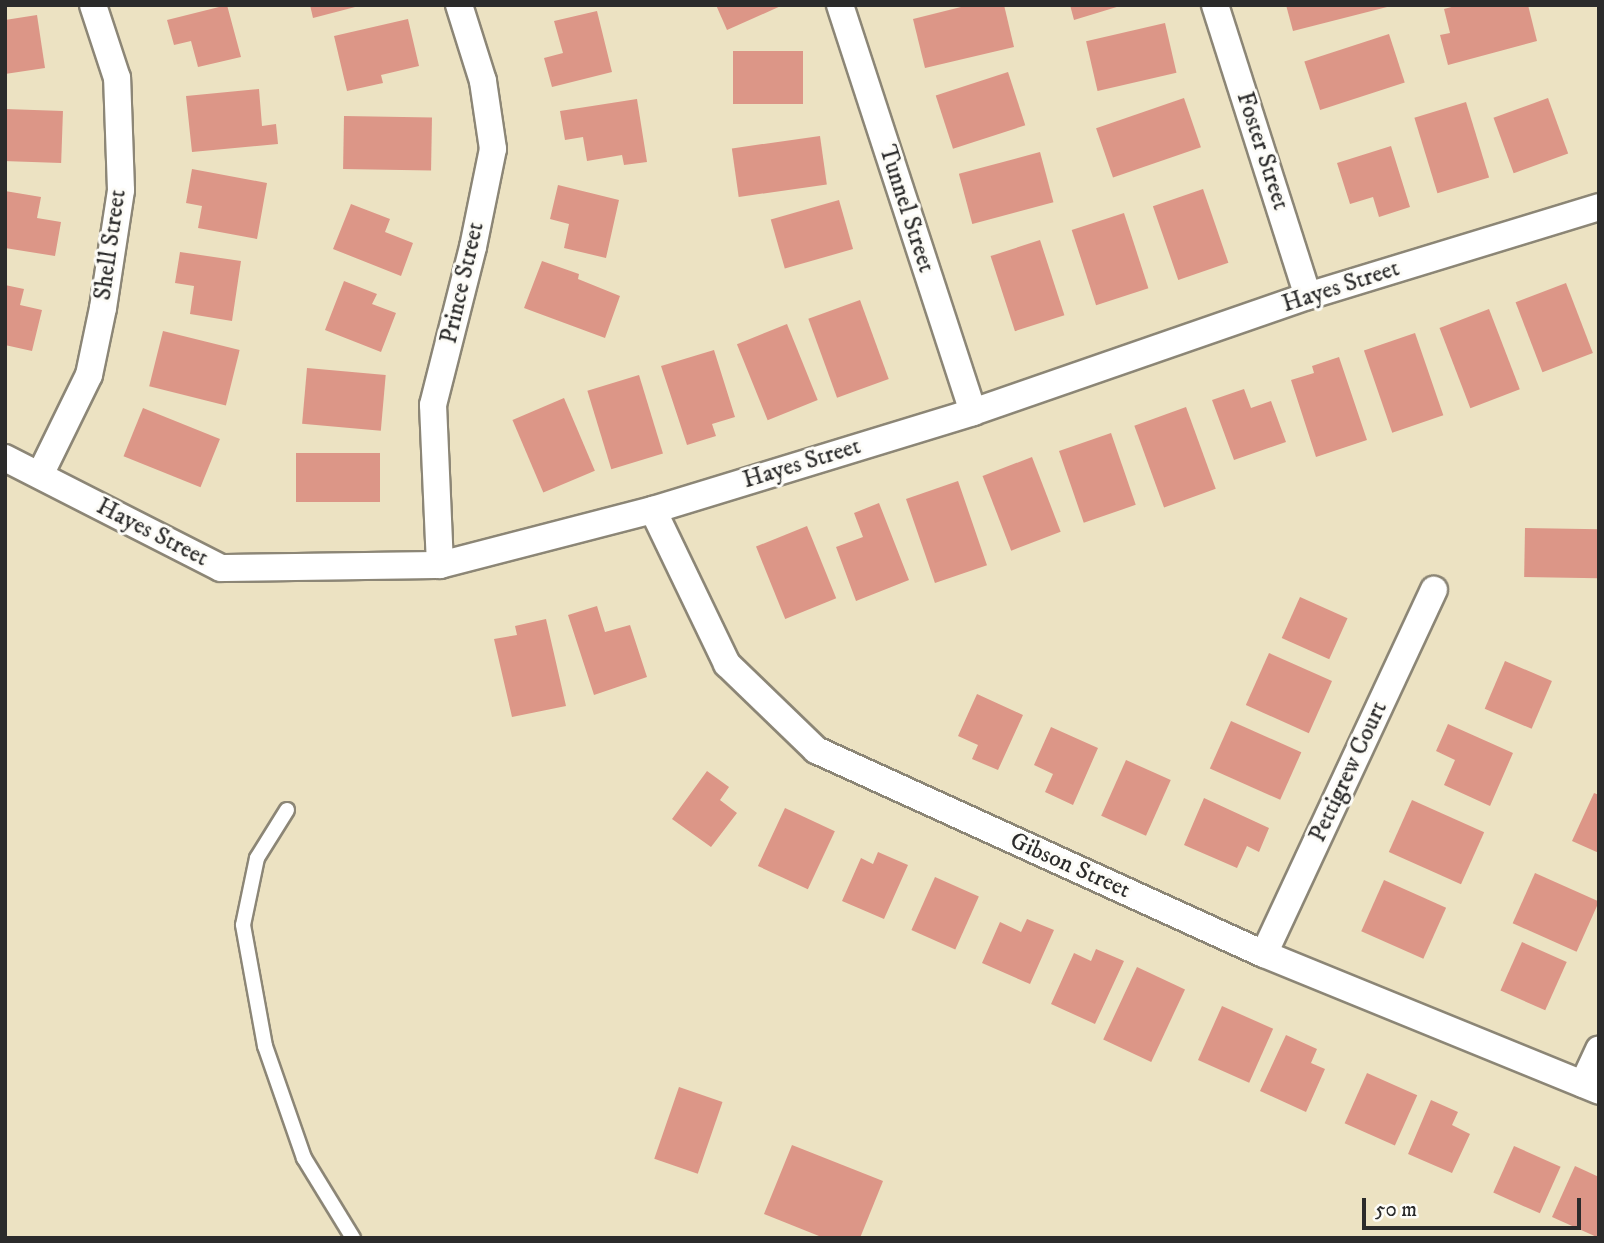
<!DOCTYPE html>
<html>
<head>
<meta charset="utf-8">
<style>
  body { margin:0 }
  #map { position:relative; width:1604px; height:1243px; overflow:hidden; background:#ece2c2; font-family:"IM FELL DW Pica",serif }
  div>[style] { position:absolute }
  .building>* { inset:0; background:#dc9687; transform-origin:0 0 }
  .roads { filter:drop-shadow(2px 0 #8c8676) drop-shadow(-2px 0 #8c8676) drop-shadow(0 2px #8c8676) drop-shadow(0 -2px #8c8676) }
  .service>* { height:14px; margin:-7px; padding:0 7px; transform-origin:7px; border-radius:7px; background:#fff }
  .minor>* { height:26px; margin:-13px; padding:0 13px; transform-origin:13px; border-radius:13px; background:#fff }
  span { translate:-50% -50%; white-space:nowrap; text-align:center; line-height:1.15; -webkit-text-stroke:6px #fdfcf7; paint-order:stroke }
  .street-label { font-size:24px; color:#2b2b2b }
  .frame { position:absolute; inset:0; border:7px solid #2b2b2b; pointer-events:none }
  .scale { position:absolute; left:1362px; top:1198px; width:219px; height:32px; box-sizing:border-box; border:4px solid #2b2b2b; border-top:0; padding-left:9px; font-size:21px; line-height:24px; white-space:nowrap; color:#2b2b2b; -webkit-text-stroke:5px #fdfcf7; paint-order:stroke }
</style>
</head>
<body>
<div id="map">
  <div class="building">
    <div style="clip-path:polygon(227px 5px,241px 57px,198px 67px,191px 41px,174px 45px,167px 20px)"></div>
    <div style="clip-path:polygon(310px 5px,359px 5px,359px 6px,313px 18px)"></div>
    <div style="clip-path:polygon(716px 5px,783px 5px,727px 30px)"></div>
    <div style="clip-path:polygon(969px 5px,1004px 5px,1014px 47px,925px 68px,913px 19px)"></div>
    <div style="clip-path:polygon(1070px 5px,1120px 5px,1120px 6px,1074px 20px)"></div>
    <div style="clip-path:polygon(1286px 5px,1391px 5px,1391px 6px,1293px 31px)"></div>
    <div style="clip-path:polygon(1459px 5px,1528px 5px,1537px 41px,1448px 65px,1440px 35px,1450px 33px,1444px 9px)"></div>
    <div style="clip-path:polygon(597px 11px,612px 72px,552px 87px,544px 58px,563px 53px,554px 21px)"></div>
    <div style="clip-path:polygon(37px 15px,45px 68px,5px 74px,5px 20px)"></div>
    <div style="clip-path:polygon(408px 19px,419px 66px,381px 75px,383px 83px,347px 91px,334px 36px)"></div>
    <div style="left:1165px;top:23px;width:51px;height:81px;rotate:77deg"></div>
    <div style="left:1389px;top:34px;width:51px;height:89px;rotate:72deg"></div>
    <div style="left:733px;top:51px;width:70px;height:53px"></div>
    <div style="left:1008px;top:72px;width:56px;height:76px;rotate:72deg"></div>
    <div style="clip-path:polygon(259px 89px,262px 126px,276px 124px,278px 144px,192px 152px,186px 96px)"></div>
    <div style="left:1184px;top:98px;width:52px;height:93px;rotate:71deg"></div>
    <div style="left:1548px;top:98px;width:59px;height:58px;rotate:70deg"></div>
    <div style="clip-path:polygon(637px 99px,647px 162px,624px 165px,622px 155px,587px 161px,583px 137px,565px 140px,560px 111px)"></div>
    <div style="left:1466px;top:102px;width:79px;height:54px;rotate:73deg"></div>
    <div style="left:5px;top:109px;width:58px;height:52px;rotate:2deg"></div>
    <div style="left:344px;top:116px;width:88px;height:53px;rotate:1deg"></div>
    <div style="left:820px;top:136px;width:49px;height:89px;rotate:82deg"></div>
    <div style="clip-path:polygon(1391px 146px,1410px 207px,1379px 217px,1373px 197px,1350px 204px,1337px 163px)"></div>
    <div style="left:1040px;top:152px;width:52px;height:84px;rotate:75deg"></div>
    <div style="clip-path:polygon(192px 169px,267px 183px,257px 239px,198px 228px,202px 206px,186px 203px)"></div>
    <div style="clip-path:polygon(558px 185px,619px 200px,606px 258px,564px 248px,569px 224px,550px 219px)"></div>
    <div style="left:1203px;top:189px;width:78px;height:53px;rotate:71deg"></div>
    <div style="clip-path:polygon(5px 191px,41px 197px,37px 218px,61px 222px,55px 256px,5px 248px)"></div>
    <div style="left:839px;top:200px;width:51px;height:71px;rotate:74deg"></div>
    <div style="clip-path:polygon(351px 204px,390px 219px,385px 232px,413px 243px,401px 276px,333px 249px)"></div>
    <div style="left:1124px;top:213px;width:79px;height:55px;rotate:72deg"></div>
    <div style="left:1040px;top:240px;width:79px;height:52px;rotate:72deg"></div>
    <div style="clip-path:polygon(180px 252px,241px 261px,232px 321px,190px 314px,194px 286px,175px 283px)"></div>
    <div style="clip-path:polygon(542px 261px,579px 274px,578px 279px,620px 296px,605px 338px,524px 308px)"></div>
    <div style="clip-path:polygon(344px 281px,377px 294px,372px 304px,396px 313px,381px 352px,325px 330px)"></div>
    <div style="left:1566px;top:283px;width:75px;height:54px;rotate:69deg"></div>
    <div style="clip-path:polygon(5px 285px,24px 289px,20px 305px,42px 310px,32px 351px,5px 345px)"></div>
    <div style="left:860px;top:300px;width:84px;height:55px;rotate:70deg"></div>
    <div style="left:1489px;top:309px;width:86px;height:53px;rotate:69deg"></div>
    <div style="left:787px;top:324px;width:82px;height:54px;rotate:68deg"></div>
    <div style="left:163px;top:331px;width:79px;height:57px;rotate:14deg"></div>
    <div style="left:1415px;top:333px;width:87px;height:54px;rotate:71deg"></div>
    <div style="clip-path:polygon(714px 350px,735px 417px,712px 424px,716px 436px,687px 445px,661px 366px)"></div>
    <div style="clip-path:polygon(1339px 357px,1367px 440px,1316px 457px,1291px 380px,1314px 373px,1312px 366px)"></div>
    <div style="left:307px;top:368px;width:79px;height:56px;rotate:5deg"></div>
    <div style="left:639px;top:375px;width:82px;height:54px;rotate:73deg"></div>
    <div style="clip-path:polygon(1244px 389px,1251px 408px,1271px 401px,1286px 442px,1234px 460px,1212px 400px)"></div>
    <div style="left:564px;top:398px;width:79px;height:56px;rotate:67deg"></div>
    <div style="left:1186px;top:407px;width:87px;height:55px;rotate:70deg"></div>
    <div style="left:143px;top:408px;width:83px;height:52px;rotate:22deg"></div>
    <div style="left:1111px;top:433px;width:76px;height:55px;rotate:71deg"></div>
    <div style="left:296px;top:453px;width:84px;height:49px"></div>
    <div style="left:1032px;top:457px;width:80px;height:53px;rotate:69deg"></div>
    <div style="left:958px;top:481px;width:89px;height:55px;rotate:71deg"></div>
    <div style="clip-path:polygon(879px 503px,909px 580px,856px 601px,836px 547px,863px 537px,854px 513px)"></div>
    <div style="left:807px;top:526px;width:78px;height:55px;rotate:68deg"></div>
    <div style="left:1525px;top:528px;width:74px;height:49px;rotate:1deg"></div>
    <div style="left:1300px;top:597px;width:52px;height:45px;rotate:24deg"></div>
    <div style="clip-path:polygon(597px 606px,605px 632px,630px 625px,647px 677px,594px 695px,568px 615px)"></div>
    <div style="clip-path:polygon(546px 619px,566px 706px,512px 717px,494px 639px,517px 635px,515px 626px)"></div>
    <div style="left:1269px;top:653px;width:69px;height:57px;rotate:24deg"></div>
    <div style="left:1505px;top:661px;width:51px;height:52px;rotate:23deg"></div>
    <div style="clip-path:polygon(977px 694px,1023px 715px,998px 770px,972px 759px,978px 745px,958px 736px)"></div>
    <div style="left:1231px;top:721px;width:77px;height:52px;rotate:24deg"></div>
    <div style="clip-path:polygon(1448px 724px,1513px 753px,1490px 806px,1444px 785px,1455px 760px,1436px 751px)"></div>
    <div style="clip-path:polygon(1051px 727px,1098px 748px,1073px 805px,1045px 792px,1053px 774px,1034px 765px)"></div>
    <div style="left:1126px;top:760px;width:49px;height:61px;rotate:24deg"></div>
    <div style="clip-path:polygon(707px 771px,729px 787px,720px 800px,737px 813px,711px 847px,672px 819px)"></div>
    <div style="clip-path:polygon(1594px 793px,1599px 795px,1599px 853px,1572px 841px)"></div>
    <div style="clip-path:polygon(1204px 798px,1269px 828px,1259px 852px,1247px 846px,1237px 868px,1184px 845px)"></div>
    <div style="left:1412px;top:800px;width:79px;height:57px;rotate:24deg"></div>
    <div style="left:785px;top:808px;width:55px;height:64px;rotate:25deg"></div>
    <div style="clip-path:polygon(878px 852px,908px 865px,884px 919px,842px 901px,861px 858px,873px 864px)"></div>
    <div style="left:1535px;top:873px;width:70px;height:55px;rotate:24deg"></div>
    <div style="left:935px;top:877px;width:48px;height:58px;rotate:24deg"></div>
    <div style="left:1384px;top:880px;width:68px;height:56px;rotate:24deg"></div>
    <div style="clip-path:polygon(1027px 919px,1054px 930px,1030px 984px,982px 963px,1000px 922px,1021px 932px)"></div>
    <div style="left:1522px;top:942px;width:49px;height:53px;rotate:24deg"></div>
    <div style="clip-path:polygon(1096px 949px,1124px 961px,1095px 1024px,1051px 1004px,1074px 953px,1091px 961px)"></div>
    <div style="left:1137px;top:967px;width:53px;height:80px;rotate:25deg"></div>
    <div style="left:1222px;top:1006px;width:56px;height:59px;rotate:24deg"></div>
    <div style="clip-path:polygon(1286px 1035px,1317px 1049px,1311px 1063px,1325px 1069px,1306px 1112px,1260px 1091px)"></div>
    <div style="left:1367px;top:1073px;width:55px;height:55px;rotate:24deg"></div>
    <div style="left:679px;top:1087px;width:46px;height:76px;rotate:19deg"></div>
    <div style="clip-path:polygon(1431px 1100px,1458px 1112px,1452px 1125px,1470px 1134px,1452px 1173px,1408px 1154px)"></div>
    <div style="clip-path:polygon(792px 1145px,883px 1181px,860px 1238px,824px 1238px,764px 1214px)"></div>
    <div style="left:1514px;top:1146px;width:51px;height:51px;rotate:24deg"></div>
    <div style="clip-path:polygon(1575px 1166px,1599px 1177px,1599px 1238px,1552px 1217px)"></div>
  </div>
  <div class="roads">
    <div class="service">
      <div style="left:287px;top:810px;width:57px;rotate:122deg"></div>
      <div style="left:257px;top:858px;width:68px;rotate:101.8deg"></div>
      <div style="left:243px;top:925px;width:123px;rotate:79.7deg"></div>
      <div style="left:265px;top:1046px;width:119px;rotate:70.8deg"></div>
      <div style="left:304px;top:1158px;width:94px;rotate:58.5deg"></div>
    </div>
    <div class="minor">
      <div style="left:840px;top:5px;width:428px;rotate:71.9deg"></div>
      <div style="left:1215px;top:5px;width:305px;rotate:72.3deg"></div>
      <div style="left:5px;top:458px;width:242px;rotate:27deg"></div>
      <div style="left:221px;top:568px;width:219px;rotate:-0.8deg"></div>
      <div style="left:440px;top:565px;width:220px;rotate:-14.5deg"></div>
      <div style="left:653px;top:510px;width:335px;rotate:-17deg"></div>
      <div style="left:973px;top:412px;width:355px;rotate:-19.1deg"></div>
      <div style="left:1308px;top:296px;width:304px;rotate:-17deg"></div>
      <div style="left:40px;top:475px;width:111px;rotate:-63.9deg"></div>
      <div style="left:89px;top:375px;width:68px;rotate:-78.2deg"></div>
      <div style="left:103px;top:308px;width:119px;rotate:-81.3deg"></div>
      <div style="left:121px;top:190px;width:112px;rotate:-92deg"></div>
      <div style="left:117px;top:78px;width:77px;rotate:-108.2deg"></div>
      <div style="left:653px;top:510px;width:171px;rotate:64.3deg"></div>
      <div style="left:727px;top:664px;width:124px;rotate:44deg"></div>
      <div style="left:816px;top:750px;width:492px;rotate:24.5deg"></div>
      <div style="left:1264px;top:954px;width:362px;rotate:22.2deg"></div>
      <div style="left:440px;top:565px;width:160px;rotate:-92.5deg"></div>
      <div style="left:433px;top:405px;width:163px;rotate:-75.8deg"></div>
      <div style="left:473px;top:247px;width:100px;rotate:-78.5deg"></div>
      <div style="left:493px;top:149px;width:69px;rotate:-98.4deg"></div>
      <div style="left:483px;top:81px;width:80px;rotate:-107.5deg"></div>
      <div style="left:1264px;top:954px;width:402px;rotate:-65deg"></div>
      <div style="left:1583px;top:1084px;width:38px;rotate:-65deg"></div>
    </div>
  </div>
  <div class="street-label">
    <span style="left:1262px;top:151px;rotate:72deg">Foster Street</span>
    <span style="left:906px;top:209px;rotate:72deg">Tunnel Street</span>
    <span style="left:111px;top:245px;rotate:-82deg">Shell Street</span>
    <span style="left:463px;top:283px;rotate:-77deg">Prince Street</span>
    <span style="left:1341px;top:287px;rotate:-18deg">Hayes Street</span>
    <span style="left:802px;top:464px;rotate:-17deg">Hayes Street</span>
    <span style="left:152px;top:533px;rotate:27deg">Hayes Street</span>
    <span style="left:1349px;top:772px;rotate:-65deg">Pettigrew Court</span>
    <span style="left:1070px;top:866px;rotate:24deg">Gibson Street</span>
  </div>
  <div class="frame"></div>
  <div class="scale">50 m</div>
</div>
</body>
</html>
